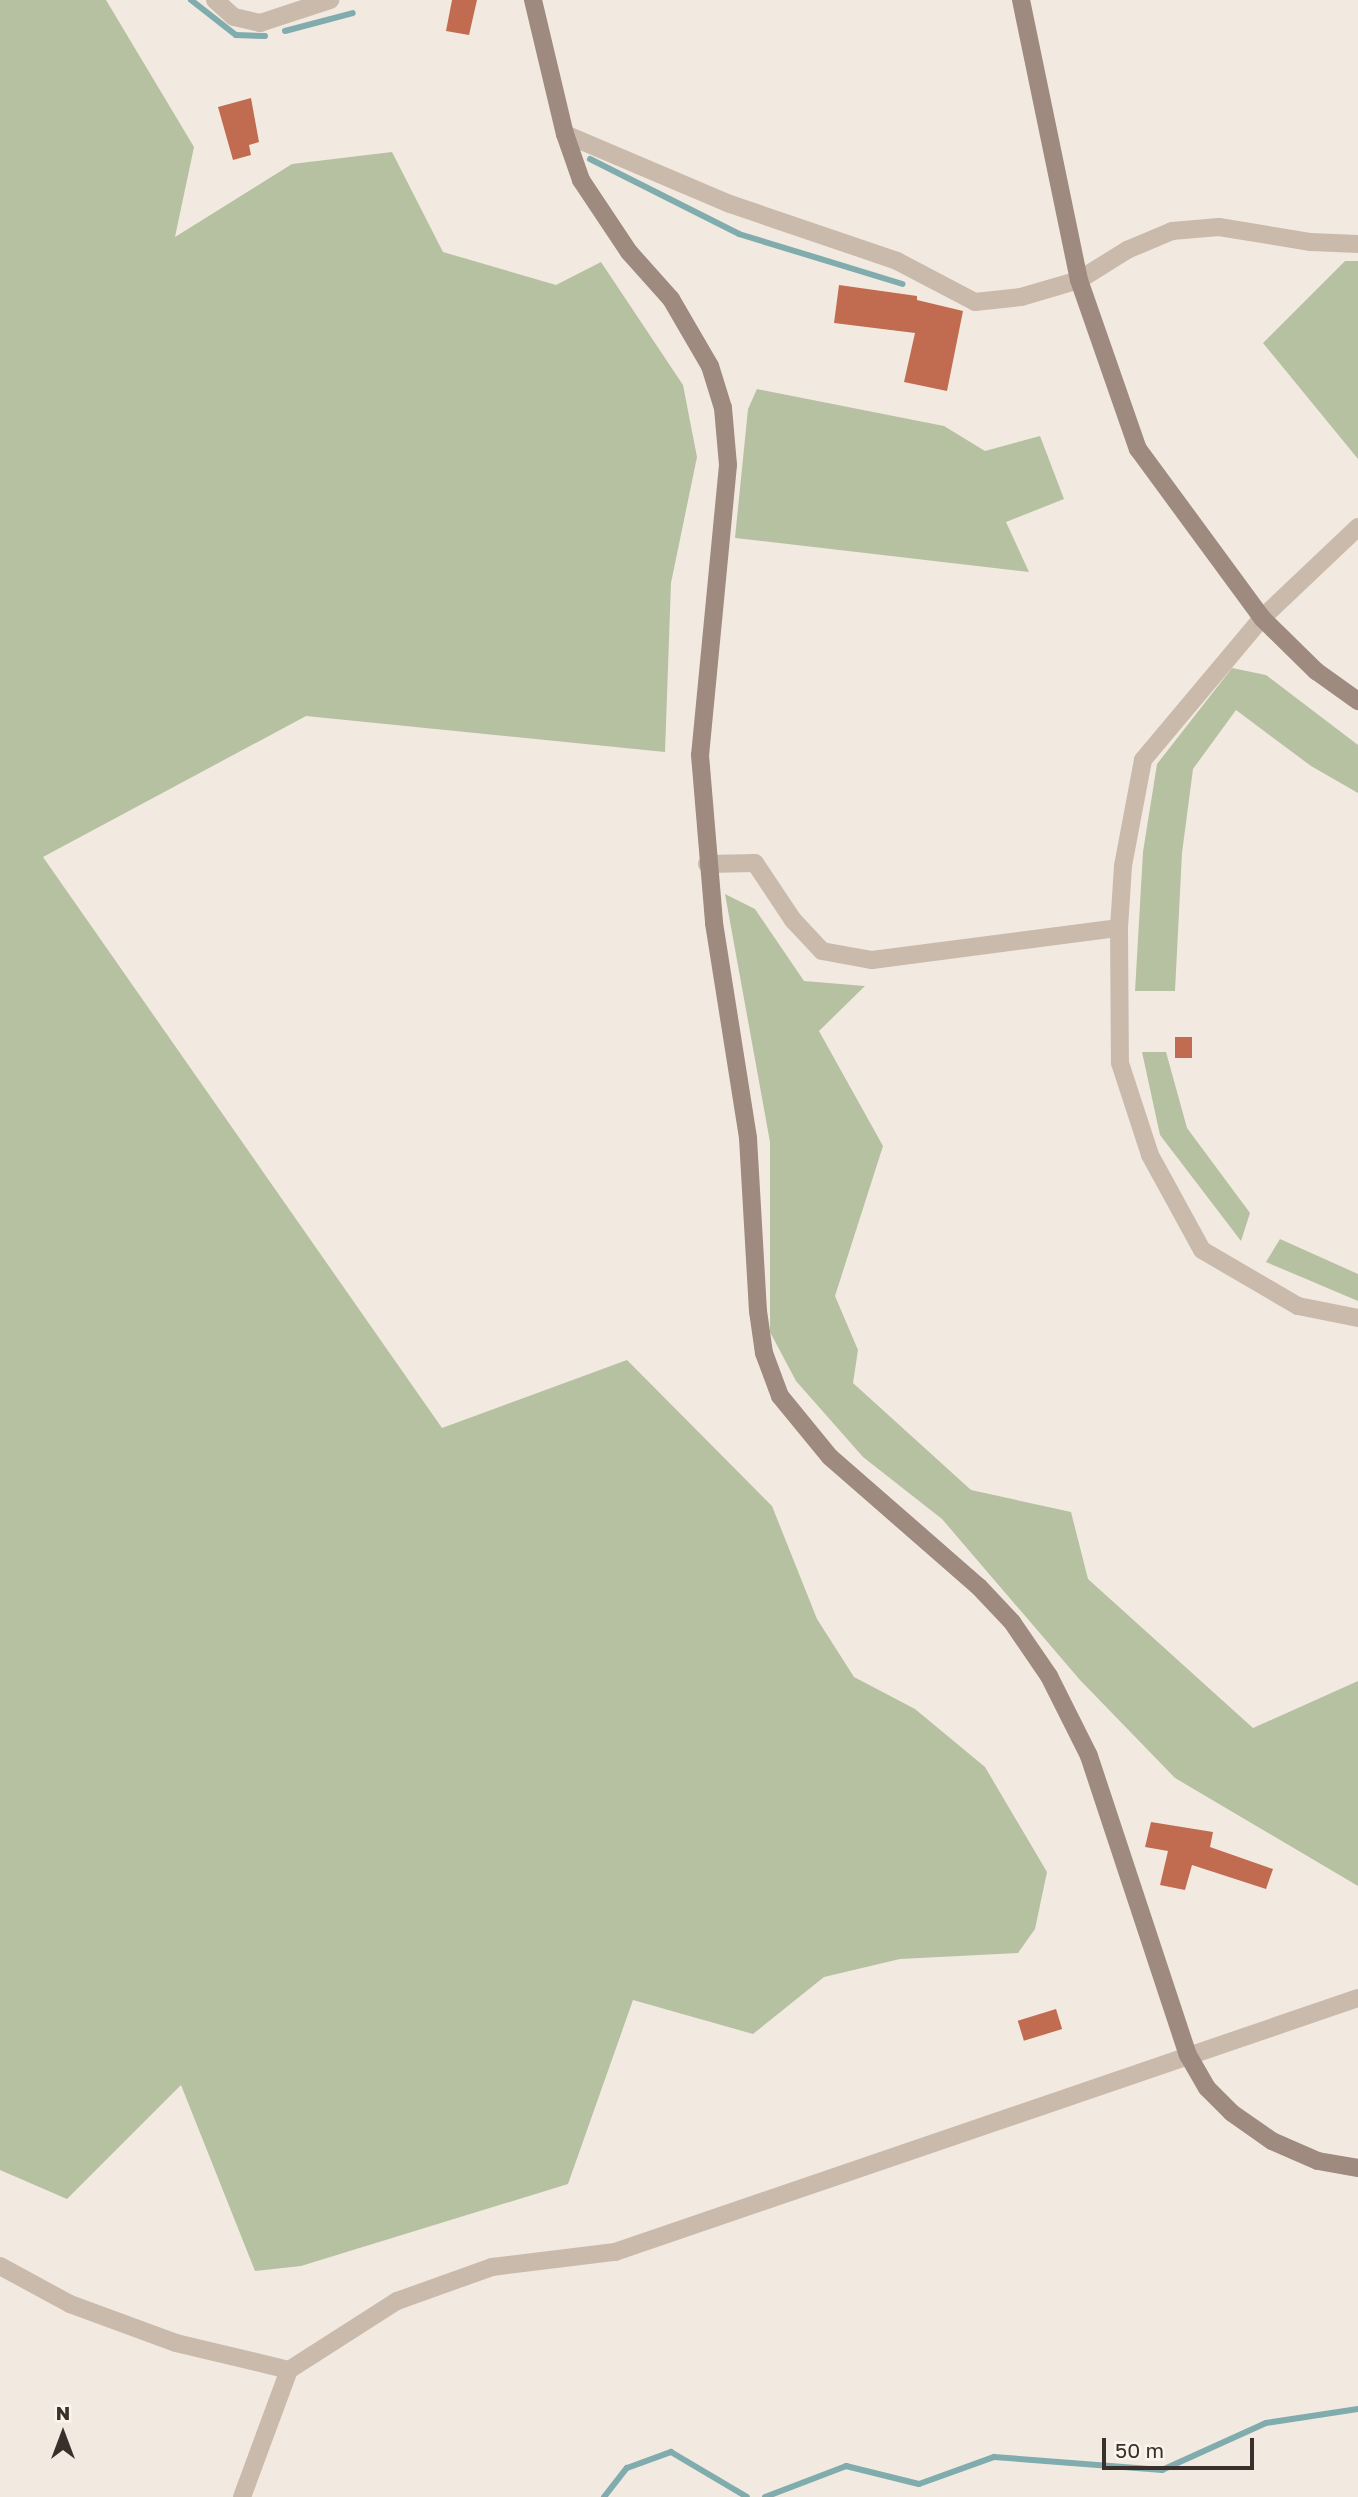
<!DOCTYPE html>
<html>
<head>
<meta charset="utf-8">
<style>
  body { margin:0 }
  #map { position:relative; width:1358px; height:2497px; overflow:hidden; background:#f2eae0; font-family:"Golos Text",sans-serif }
  div>[style] { position:absolute }
  .green>* { inset:0; background:#b6c1a1 }
  .stream>* { height:6px; margin:-3px; padding:0 3px; transform-origin:3px; border-radius:3px; background:#80acae }
  .building>* { inset:0; background:#c16c50; transform-origin:0 0 }
  .street>* { height:18px; margin:-9px; padding:0 9px; transform-origin:9px; border-radius:9px; background:#cabaac }
  .secondary>* { height:18px; margin:-9px; padding:0 9px; transform-origin:9px; border-radius:9px; background:#9e8a7e }
  span { translate:-50% -50%; white-space:nowrap; text-align:center; line-height:1.15; -webkit-text-stroke:6px #faf4ed; paint-order:stroke }
  .north { position:absolute; left:28px; top:2399px; width:70px; height:70px; -webkit-text-stroke:5px #faf4ed; paint-order:stroke; rotate:0deg; font-size:19px; font-weight:700; line-height:28px; text-align:center; color:#392f2b }
  .north::after { content:''; display:block; margin:auto; width:24px; height:32px; background:#392f2b; clip-path:polygon(50% 0,100% 100%,50% 72%,0 100%) }
  .scale { position:absolute; left:1102px; top:2438px; width:152px; height:32px; box-sizing:border-box; border:4px solid #392f2b; border-top:0; padding-left:9px; font-size:21px; line-height:24px; white-space:nowrap; color:#392f2b; -webkit-text-stroke:5px #faf4ed; paint-order:stroke }
</style>
</head>
<body>
<div id="map">
  <div class="green">
    <div style="clip-path:polygon(0 0,106px 0,194px 147px,175px 237px,292px 164px,392px 152px,443px 252px,556px 285px,601px 262px,683px 385px,697px 457px,671px 583px,665px 752px,306px 716px,43px 857px,442px 1428px,627px 1360px,772px 1506px,817px 1619px,854px 1677px,915px 1709px,985px 1767px,1047px 1872px,1035px 1929px,1018px 1953px,900px 1959px,824px 1977px,753px 2034px,633px 2000px,568px 2184px,301px 2266px,255px 2271px,181px 2085px,67px 2199px,0 2170px)"></div>
    <div style="clip-path:polygon(1345px 261px,1358px 261px,1358px 459px,1263px 343px)"></div>
    <div style="clip-path:polygon(757px 389px,944px 426px,985px 451px,1040px 436px,1064px 499px,1006px 522px,1029px 572px,735px 538px,748px 409px)"></div>
    <div style="clip-path:polygon(1232px 668px,1266px 675px,1358px 745px,1358px 793px,1311px 766px,1236px 710px,1193px 769px,1182px 853px,1175px 991px,1135px 991px,1143px 852px,1157px 764px)"></div>
    <div style="clip-path:polygon(725px 894px,755px 909px,804px 981px,865px 986px,819px 1031px,883px 1146px,835px 1296px,858px 1350px,853px 1383px,971px 1490px,1071px 1512px,1088px 1579px,1253px 1728px,1358px 1681px,1358px 1886px,1175px 1778px,1080px 1680px,942px 1519px,863px 1457px,796px 1381px,770px 1332px,770px 1142px)"></div>
    <div style="clip-path:polygon(1142px 1052px,1166px 1052px,1187px 1128px,1250px 1213px,1241px 1241px,1160px 1135px)"></div>
    <div style="clip-path:polygon(1280px 1239px,1358px 1274px,1358px 1301px,1266px 1262px)"></div>
  </div>
  <div class="stream">
    <div style="left:191px;top:0;width:57px;rotate:37.9deg"></div>
    <div style="left:236px;top:35px;width:29px;rotate:2deg"></div>
    <div style="left:285px;top:31px;width:70px;rotate:-14.8deg"></div>
    <div style="left:590px;top:159px;width:167px;rotate:26.7deg"></div>
    <div style="left:739px;top:234px;width:171px;rotate:17deg"></div>
    <div style="left:604px;top:2497px;width:37px;rotate:-52deg"></div>
    <div style="left:627px;top:2468px;width:47px;rotate:-20deg"></div>
    <div style="left:671px;top:2452px;width:88px;rotate:30.6deg"></div>
    <div style="left:765px;top:2497px;width:87px;rotate:-20.9deg"></div>
    <div style="left:846px;top:2466px;width:75px;rotate:13.9deg"></div>
    <div style="left:919px;top:2484px;width:80px;rotate:-19.8deg"></div>
    <div style="left:994px;top:2457px;width:169px;rotate:4.4deg"></div>
    <div style="left:1162px;top:2470px;width:114px;rotate:-24.3deg"></div>
    <div style="left:1266px;top:2423px;width:93px;rotate:-8.7deg"></div>
  </div>
  <div class="building">
    <div style="clip-path:polygon(452px 0,477px 0,469px 35px,446px 31px)"></div>
    <div style="clip-path:polygon(251px 98px,259px 142px,249px 145px,251px 155px,233px 160px,218px 107px)"></div>
    <div style="clip-path:polygon(839px 285px,917px 296px,917px 300px,963px 311px,947px 391px,904px 382px,915px 333px,834px 323px)"></div>
    <div style="left:1175px;top:1037px;width:17px;height:21px"></div>
    <div style="clip-path:polygon(1151px 1822px,1213px 1832px,1210px 1847px,1273px 1869px,1266px 1889px,1192px 1865px,1185px 1890px,1160px 1885px,1168px 1851px,1145px 1847px)"></div>
    <div style="left:1056px;top:2009px;width:21px;height:40px;rotate:73deg"></div>
  </div>
  <div class="street">
    <div style="left:215px;top:0;width:25px;rotate:42deg"></div>
    <div style="left:234px;top:17px;width:27px;rotate:13deg"></div>
    <div style="left:260px;top:23px;width:74px;rotate:-18.2deg"></div>
    <div style="left:565px;top:134px;width:179px;rotate:23deg"></div>
    <div style="left:730px;top:204px;width:176px;rotate:18.8deg"></div>
    <div style="left:897px;top:261px;width:88px;rotate:27.7deg"></div>
    <div style="left:975px;top:302px;width:46px;rotate:-6.2deg"></div>
    <div style="left:1021px;top:297px;width:60px;rotate:-16.3deg"></div>
    <div style="left:1079px;top:280px;width:57px;rotate:-32deg"></div>
    <div style="left:1127px;top:250px;width:49px;rotate:-22.9deg"></div>
    <div style="left:1172px;top:231px;width:47px;rotate:-4.9deg"></div>
    <div style="left:1219px;top:227px;width:93px;rotate:9.3deg"></div>
    <div style="left:1311px;top:242px;width:47px;rotate:2.4deg"></div>
    <div style="left:1358px;top:527px;width:132px;rotate:136.5deg"></div>
    <div style="left:1262px;top:618px;width:185px;rotate:130deg"></div>
    <div style="left:1143px;top:760px;width:108px;rotate:100.7deg"></div>
    <div style="left:1123px;top:866px;width:62px;rotate:93.7deg"></div>
    <div style="left:1119px;top:928px;width:135px;rotate:89.6deg"></div>
    <div style="left:1120px;top:1063px;width:97px;rotate:71.9deg"></div>
    <div style="left:1150px;top:1155px;width:108px;rotate:61.3deg"></div>
    <div style="left:1202px;top:1250px;width:111px;rotate:30.3deg"></div>
    <div style="left:1298px;top:1306px;width:61px;rotate:11.3deg"></div>
    <div style="left:707px;top:864px;width:48px;rotate:-1.2deg"></div>
    <div style="left:755px;top:863px;width:69px;rotate:56.3deg"></div>
    <div style="left:793px;top:920px;width:42px;rotate:46.9deg"></div>
    <div style="left:822px;top:951px;width:51px;rotate:10.2deg"></div>
    <div style="left:872px;top:960px;width:249px;rotate:-7.4deg"></div>
    <div style="left:0;top:2266px;width:80px;rotate:28.5deg"></div>
    <div style="left:70px;top:2304px;width:113px;rotate:20.2deg"></div>
    <div style="left:176px;top:2343px;width:116px;rotate:13.4deg"></div>
    <div style="left:242px;top:2497px;width:135px;rotate:-69.7deg"></div>
    <div style="left:289px;top:2370px;width:128px;rotate:-32.6deg"></div>
    <div style="left:397px;top:2301px;width:101px;rotate:-19.7deg"></div>
    <div style="left:492px;top:2267px;width:124px;rotate:-7deg"></div>
    <div style="left:615px;top:2252px;width:785px;rotate:-18.87deg"></div>
  </div>
  <div class="secondary">
    <div style="left:533px;top:0;width:138px;rotate:76.6deg"></div>
    <div style="left:565px;top:134px;width:49px;rotate:70.8deg"></div>
    <div style="left:581px;top:180px;width:87px;rotate:56.3deg"></div>
    <div style="left:629px;top:252px;width:63px;rotate:48.2deg"></div>
    <div style="left:671px;top:299px;width:78px;rotate:59.8deg"></div>
    <div style="left:710px;top:366px;width:44px;rotate:72.8deg"></div>
    <div style="left:723px;top:408px;width:57px;rotate:85deg"></div>
    <div style="left:728px;top:465px;width:291px;rotate:95.5deg"></div>
    <div style="left:700px;top:755px;width:169px;rotate:85.2deg"></div>
    <div style="left:714px;top:923px;width:218px;rotate:81deg"></div>
    <div style="left:748px;top:1138px;width:173px;rotate:86.7deg"></div>
    <div style="left:758px;top:1311px;width:42px;rotate:81.9deg"></div>
    <div style="left:764px;top:1353px;width:46px;rotate:69.6deg"></div>
    <div style="left:780px;top:1396px;width:79px;rotate:50.7deg"></div>
    <div style="left:830px;top:1457px;width:198px;rotate:41.1deg"></div>
    <div style="left:979px;top:1587px;width:48px;rotate:46.7deg"></div>
    <div style="left:1012px;top:1622px;width:65px;rotate:55.6deg"></div>
    <div style="left:1049px;top:1676px;width:89px;rotate:63.4deg"></div>
    <div style="left:1089px;top:1756px;width:315px;rotate:71.7deg"></div>
    <div style="left:1188px;top:2055px;width:38px;rotate:60deg"></div>
    <div style="left:1207px;top:2088px;width:35px;rotate:45deg"></div>
    <div style="left:1232px;top:2113px;width:49px;rotate:35deg"></div>
    <div style="left:1272px;top:2141px;width:50px;rotate:23.5deg"></div>
    <div style="left:1318px;top:2161px;width:41px;rotate:9.9deg"></div>
    <div style="left:1021px;top:0;width:286px;rotate:78.3deg"></div>
    <div style="left:1079px;top:280px;width:179px;rotate:70.8deg"></div>
    <div style="left:1138px;top:449px;width:210px;rotate:53.7deg"></div>
    <div style="left:1262px;top:618px;width:76px;rotate:44.5deg"></div>
    <div style="left:1316px;top:671px;width:52px;rotate:35.5deg"></div>
  </div>
  <div class="north">N</div>
  <div class="scale">50 m</div>
</div>
</body>
</html>
